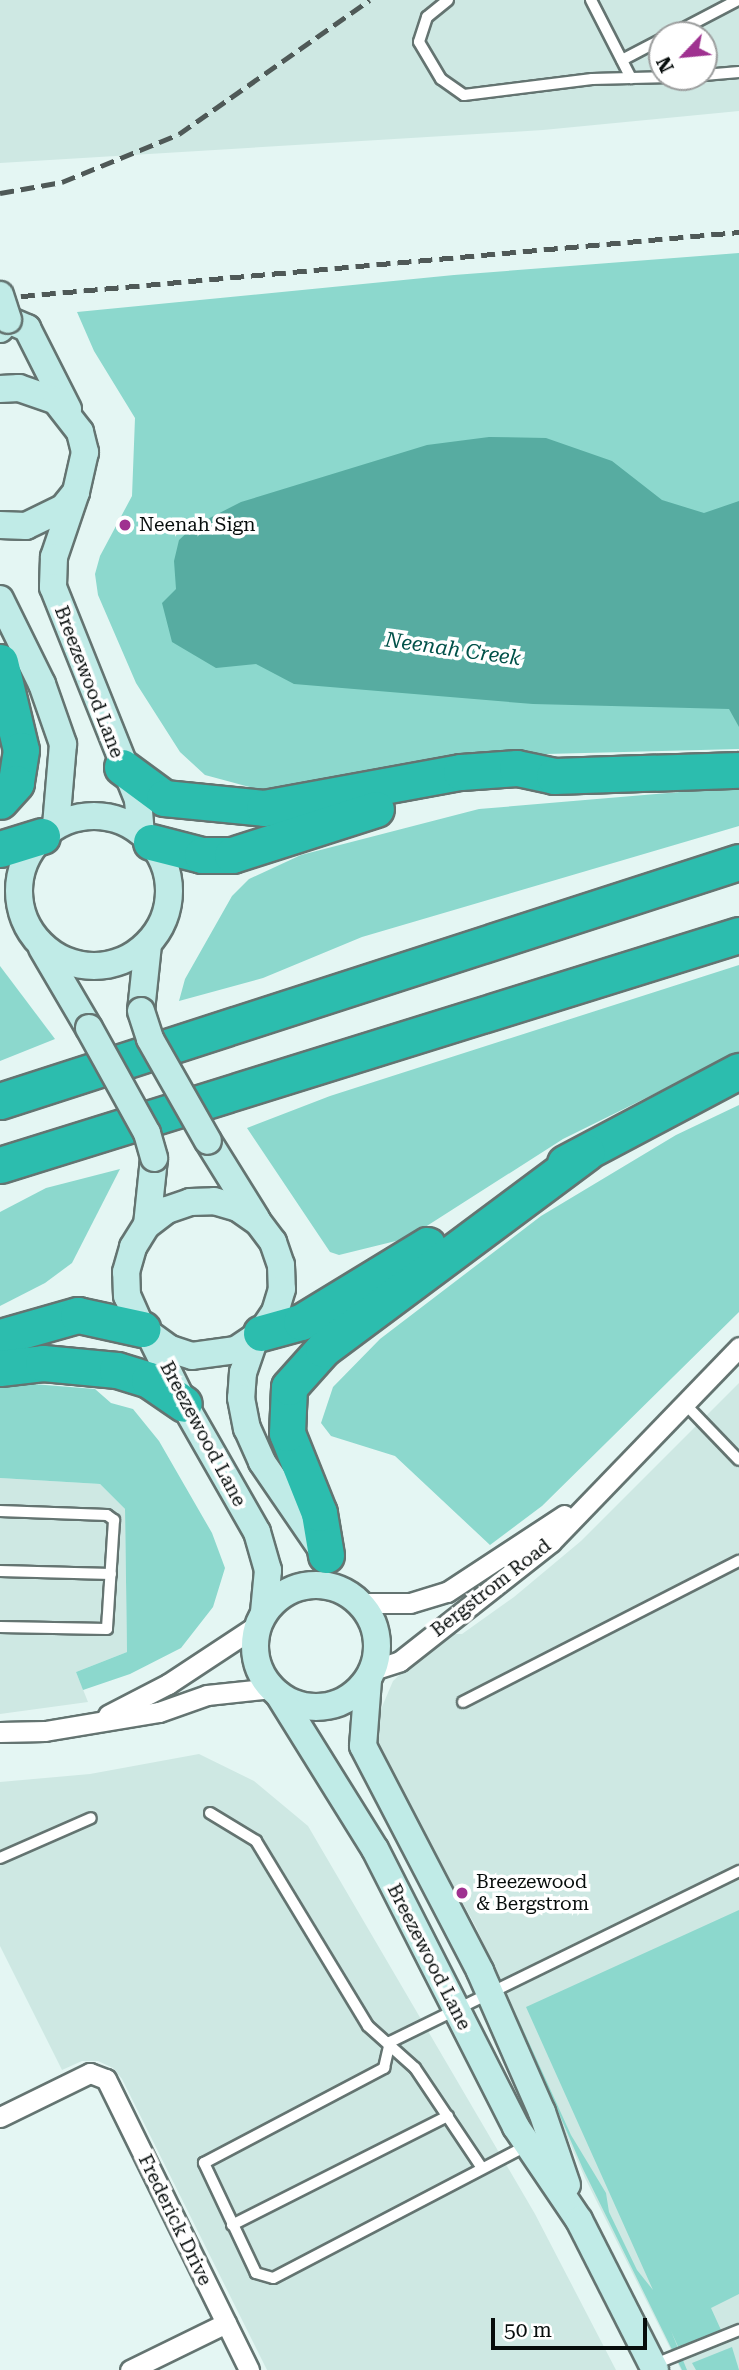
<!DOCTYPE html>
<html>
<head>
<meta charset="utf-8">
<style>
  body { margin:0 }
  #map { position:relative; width:739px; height:2370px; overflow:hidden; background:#e4f6f3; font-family:"Roboto Serif",serif }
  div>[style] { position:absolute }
  .built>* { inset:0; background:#cee8e3 }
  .green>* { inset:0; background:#8cd8cd }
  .water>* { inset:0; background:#57aca1 }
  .roads { filter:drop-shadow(2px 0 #647471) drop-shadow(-2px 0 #647471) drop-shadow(0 2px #647471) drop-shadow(0 -2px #647471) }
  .lane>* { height:10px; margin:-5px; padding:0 5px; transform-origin:5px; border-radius:5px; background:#fff }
  .street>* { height:19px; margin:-9.5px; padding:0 9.5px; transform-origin:9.5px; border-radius:9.5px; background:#fff }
  .secondary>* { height:26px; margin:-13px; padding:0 13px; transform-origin:13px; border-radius:13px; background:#c0ebe7 }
  .secondary>.ring { margin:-13px; padding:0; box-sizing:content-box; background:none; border:26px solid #c0ebe7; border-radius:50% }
  .highway>* { height:35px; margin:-17.5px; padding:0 17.5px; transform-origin:17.5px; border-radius:17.5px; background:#2cbdae }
  .rail>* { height:5px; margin-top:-2.5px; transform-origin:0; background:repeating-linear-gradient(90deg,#4f5957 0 14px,transparent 0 21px) }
  .bridges { filter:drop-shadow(2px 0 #647471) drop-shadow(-2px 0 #647471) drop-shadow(0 2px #647471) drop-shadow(0 -2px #647471) }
  .secondary-bridge>* { height:26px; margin:-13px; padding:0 13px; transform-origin:13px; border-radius:13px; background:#c0ebe7 }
  .dots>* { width:19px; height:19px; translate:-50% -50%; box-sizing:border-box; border:4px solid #fff; border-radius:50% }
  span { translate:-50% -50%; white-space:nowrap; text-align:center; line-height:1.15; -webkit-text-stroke:7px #fff; paint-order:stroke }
  .poi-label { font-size:19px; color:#070d0c }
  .left { translate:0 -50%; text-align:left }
  .street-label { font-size:19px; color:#070d0c }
  .water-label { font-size:21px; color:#015149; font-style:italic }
  .north { position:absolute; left:648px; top:21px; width:70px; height:70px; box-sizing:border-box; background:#fff; border:2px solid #9c9e9e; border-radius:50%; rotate:244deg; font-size:19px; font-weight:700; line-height:28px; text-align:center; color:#070d0c }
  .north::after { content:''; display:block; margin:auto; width:24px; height:32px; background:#9f3190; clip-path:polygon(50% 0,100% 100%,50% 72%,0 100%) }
  .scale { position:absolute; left:491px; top:2318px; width:156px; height:32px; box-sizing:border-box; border:4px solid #070d0c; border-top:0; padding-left:9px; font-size:21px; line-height:24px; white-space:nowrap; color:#070d0c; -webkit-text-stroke:5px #fff; paint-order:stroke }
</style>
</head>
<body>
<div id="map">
  <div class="built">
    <div style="clip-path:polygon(evenodd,0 0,739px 0,739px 111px,543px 130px,0 163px,0 0,662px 35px,704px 35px,704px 77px,662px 77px,662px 35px)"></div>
    <div style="clip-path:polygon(739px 1383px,739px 2370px,681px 2370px,585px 2178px,476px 1927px,394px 1777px,378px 1742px,376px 1721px,393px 1681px,414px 1661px,450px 1634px,462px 1634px,514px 1597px,581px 1541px)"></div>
    <div style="clip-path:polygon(0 1478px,100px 1484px,125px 1509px,127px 1652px,76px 1672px,88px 1702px,0 1714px)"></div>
    <div style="clip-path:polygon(199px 1754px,254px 1781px,308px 1826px,535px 2214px,616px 2370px,267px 2370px,122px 2079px,113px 2068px,98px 2061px,82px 2061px,62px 2070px,0 1946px,0 1782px,90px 1774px)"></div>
  </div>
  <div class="green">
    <div style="clip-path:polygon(739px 253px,739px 749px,504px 755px,304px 787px,257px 789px,205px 775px,180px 752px,136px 683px,98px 595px,95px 574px,100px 556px,132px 496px,135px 418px,94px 351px,77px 312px,454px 275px)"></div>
    <div style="clip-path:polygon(739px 787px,739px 826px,362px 937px,263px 978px,179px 1001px,185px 979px,232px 896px,249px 879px,301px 855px,479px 809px)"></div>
    <div style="clip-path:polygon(739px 965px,739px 1052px,563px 1139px,408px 1238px,339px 1255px,330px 1252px,247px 1128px,330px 1096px)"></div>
    <div style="clip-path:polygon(0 966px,55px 1039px,0 1061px)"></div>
    <div style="clip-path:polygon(739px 1105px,739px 1312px,542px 1506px,490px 1545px,395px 1456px,331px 1436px,321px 1423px,333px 1387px,380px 1339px,541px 1216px,676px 1135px)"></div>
    <div style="clip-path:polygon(120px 1169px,72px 1263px,45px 1283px,0 1306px,0 1212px,46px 1188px)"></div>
    <div style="clip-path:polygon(33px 1384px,95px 1389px,111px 1403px,133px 1409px,159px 1441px,212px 1533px,225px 1568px,213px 1607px,181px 1648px,130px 1674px,83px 1690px,76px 1672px,127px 1652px,125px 1509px,100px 1484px,0 1478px,0 1387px)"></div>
    <div style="clip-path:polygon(739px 1910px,739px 2294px,711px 2308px,721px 2330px,681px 2353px,671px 2331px,687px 2370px,682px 2370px,583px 2169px,511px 2003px,571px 2135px,606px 2193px,609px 2212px,637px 2270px,653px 2290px,526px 2007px)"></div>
    <div style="clip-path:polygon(732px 2347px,739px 2370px,696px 2370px,692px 2363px)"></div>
  </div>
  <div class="water">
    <div style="clip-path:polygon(489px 437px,546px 438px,612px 461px,662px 500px,704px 513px,739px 501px,739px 727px,729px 709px,533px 704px,294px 684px,256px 664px,216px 668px,172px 642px,162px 603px,176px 589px,174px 561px,179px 540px,194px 526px,241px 502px,427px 445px)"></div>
  </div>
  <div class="roads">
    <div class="lane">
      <div style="left:448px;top:0;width:27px;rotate:141deg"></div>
      <div style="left:427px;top:17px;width:26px;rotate:108deg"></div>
      <div style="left:419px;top:42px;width:43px;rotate:59.3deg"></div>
      <div style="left:441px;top:79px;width:28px;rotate:35deg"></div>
      <div style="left:464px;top:95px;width:129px;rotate:-7.1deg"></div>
      <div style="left:592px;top:79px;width:79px;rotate:-1.5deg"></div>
      <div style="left:591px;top:0;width:88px;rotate:62.9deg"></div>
      <div style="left:671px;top:35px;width:76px;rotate:-27.6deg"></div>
      <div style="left:622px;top:60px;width:45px;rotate:-27.7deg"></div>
      <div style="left:704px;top:75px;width:35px;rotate:-5deg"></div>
      <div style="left:686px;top:1405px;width:76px;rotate:46.1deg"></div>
      <div style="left:0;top:1511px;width:107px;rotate:2.1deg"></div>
      <div style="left:107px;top:1515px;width:9px;rotate:36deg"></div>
      <div style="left:114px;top:1520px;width:109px;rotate:93.7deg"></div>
      <div style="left:107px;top:1629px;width:107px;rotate:-178.9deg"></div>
      <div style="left:0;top:1571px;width:111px;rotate:1.5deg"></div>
      <div style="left:463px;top:1702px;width:310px;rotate:-27.1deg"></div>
      <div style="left:210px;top:1813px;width:54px;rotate:31.3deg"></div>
      <div style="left:256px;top:1841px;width:216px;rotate:58.8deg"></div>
      <div style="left:368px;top:2026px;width:63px;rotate:41.8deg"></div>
      <div style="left:415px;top:2068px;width:120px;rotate:56.2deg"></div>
      <div style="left:0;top:1858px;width:99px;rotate:-23.7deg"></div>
      <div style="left:526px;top:2146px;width:285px;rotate:152.4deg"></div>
      <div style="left:273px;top:2278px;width:18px;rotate:-164deg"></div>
      <div style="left:256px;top:2273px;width:122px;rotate:-115.3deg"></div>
      <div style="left:204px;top:2163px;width:204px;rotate:-27.8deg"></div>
      <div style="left:384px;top:2068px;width:27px;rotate:-77deg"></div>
      <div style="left:390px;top:2042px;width:389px;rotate:-26.1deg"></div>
      <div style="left:232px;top:2225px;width:242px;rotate:-26.8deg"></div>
      <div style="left:655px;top:2364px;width:91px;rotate:-22deg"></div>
    </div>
    <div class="street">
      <div style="left:363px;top:1603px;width:47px"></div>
      <div style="left:410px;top:1603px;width:39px;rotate:-17deg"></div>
      <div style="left:447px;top:1592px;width:140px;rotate:-33.3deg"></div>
      <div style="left:373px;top:1670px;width:28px;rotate:-18deg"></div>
      <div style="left:400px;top:1661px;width:192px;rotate:-38.2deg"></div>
      <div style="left:551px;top:1542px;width:271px;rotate:-46deg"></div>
      <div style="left:108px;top:1715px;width:68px;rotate:-27.3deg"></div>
      <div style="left:168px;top:1684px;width:109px;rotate:-33.4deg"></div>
      <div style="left:0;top:1732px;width:45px;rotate:-1.3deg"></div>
      <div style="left:45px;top:1731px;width:116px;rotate:-9.5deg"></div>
      <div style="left:159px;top:1712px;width:51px;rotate:-19.5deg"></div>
      <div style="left:207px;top:1695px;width:65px;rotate:-6.1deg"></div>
      <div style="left:0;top:2117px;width:100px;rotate:-26.1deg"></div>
      <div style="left:90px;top:2073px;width:17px;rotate:21deg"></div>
      <div style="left:106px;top:2079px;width:324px;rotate:63.8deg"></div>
      <div style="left:130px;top:2370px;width:107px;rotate:-26.1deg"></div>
    </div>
    <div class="secondary">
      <div style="left:0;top:329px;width:12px;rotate:-48deg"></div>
      <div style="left:8px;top:320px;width:21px;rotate:23deg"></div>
      <div style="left:27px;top:328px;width:91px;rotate:63.2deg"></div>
      <div style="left:0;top:389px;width:19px;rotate:-3deg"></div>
      <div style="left:19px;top:388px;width:39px;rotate:19deg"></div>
      <div style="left:56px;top:401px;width:39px;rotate:52deg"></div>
      <div style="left:80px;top:432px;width:21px;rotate:76deg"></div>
      <div style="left:85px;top:452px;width:41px;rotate:102.7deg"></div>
      <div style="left:76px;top:492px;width:21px;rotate:129deg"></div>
      <div style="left:63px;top:508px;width:41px;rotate:154.1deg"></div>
      <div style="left:26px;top:526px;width:26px;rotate:-178deg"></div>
      <div style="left:76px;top:492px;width:69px;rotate:108.7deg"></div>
      <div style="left:54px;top:557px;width:30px;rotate:92deg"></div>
      <div style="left:53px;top:587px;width:229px;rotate:68.2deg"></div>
      <div style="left:138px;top:800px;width:32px;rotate:85deg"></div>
      <div style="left:0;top:599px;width:95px;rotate:63.7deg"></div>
      <div style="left:42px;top:684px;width:64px;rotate:70.7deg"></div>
      <div style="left:63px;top:744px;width:81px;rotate:94.9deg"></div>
      <div class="ring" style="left:19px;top:816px;width:124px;height:124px"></div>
      <div style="left:42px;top:948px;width:93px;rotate:59.6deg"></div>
      <div style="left:141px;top:1011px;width:67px;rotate:-84deg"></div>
      <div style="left:208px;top:1141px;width:91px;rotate:58.1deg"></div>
      <div style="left:147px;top:1225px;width:25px;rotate:-37deg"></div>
      <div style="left:167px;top:1210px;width:24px;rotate:-19deg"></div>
      <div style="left:190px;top:1202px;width:24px;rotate:-2deg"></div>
      <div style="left:214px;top:1201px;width:25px;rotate:16deg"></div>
      <div style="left:238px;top:1208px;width:24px;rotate:35deg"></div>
      <div style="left:258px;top:1222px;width:25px;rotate:53deg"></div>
      <div style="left:273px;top:1242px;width:24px;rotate:71deg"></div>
      <div style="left:281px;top:1265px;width:24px;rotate:88deg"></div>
      <div style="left:282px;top:1289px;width:24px;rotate:107deg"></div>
      <div style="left:275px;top:1312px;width:25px;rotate:124deg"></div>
      <div style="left:261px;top:1333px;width:30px;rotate:146deg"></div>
      <div style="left:236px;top:1350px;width:44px;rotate:172.2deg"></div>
      <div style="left:192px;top:1356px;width:23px;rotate:-162deg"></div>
      <div style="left:170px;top:1349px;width:34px;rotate:-144deg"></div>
      <div style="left:142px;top:1329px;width:36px;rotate:-114deg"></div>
      <div style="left:127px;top:1296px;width:24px;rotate:-92deg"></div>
      <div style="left:126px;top:1272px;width:26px;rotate:-74deg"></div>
      <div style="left:133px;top:1247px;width:26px;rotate:-58deg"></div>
      <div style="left:147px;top:1225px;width:67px;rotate:-84deg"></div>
      <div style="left:151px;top:1337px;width:75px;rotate:63.8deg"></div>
      <div style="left:184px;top:1404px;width:147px;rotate:60.3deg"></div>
      <div style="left:257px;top:1532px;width:40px;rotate:74deg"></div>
      <div style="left:268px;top:1570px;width:42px;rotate:95.4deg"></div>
      <div style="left:255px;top:1338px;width:36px;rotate:109deg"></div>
      <div style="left:243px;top:1372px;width:26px;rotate:94deg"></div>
      <div style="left:241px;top:1398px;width:31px;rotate:79deg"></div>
      <div style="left:247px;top:1428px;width:37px;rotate:66deg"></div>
      <div style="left:262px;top:1462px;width:112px;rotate:55.6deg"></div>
      <div class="ring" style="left:255px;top:1585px;width:96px;height:96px"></div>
      <div style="left:368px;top:1680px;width:66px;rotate:94.3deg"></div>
      <div style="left:363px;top:1746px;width:254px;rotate:62.5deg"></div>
      <div style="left:480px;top:1971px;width:154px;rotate:66.3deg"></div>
      <div style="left:542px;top:2112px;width:77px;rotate:71.1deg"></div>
      <div style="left:279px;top:1695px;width:181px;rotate:58.1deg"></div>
      <div style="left:375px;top:1849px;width:312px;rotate:63.1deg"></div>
      <div style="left:516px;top:2127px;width:112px;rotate:55.9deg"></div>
      <div style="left:579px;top:2220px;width:168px;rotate:63.1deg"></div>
    </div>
    <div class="highway">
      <div style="left:0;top:662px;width:90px;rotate:76.6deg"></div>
      <div style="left:21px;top:750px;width:33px;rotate:99deg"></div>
      <div style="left:16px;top:783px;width:24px;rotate:132deg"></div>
      <div style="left:122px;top:767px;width:52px;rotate:36.4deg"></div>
      <div style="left:164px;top:798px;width:100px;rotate:5.7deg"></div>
      <div style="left:264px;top:808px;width:200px;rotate:-10.4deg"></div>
      <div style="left:461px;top:772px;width:56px;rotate:-4.1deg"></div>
      <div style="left:517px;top:768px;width:38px;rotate:12deg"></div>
      <div style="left:554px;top:776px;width:185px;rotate:-1.9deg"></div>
      <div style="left:151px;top:842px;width:53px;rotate:14.3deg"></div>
      <div style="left:202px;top:855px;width:30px"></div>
      <div style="left:232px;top:855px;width:151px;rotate:-17.7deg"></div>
      <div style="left:0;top:849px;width:44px;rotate:-17.2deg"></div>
      <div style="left:0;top:1101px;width:777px;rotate:-17.92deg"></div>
      <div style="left:565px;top:1163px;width:197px;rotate:-27.9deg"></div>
      <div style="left:0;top:1165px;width:774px;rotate:-17.29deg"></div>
      <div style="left:261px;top:1333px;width:41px;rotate:-15.4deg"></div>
      <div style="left:301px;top:1322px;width:148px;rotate:-31.4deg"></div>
      <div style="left:0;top:1337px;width:81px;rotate:-15.8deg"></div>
      <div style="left:78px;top:1315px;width:66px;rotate:12.3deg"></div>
      <div style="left:0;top:1368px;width:43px;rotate:-6.6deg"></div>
      <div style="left:43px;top:1363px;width:74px;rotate:5.4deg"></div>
      <div style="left:117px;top:1370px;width:34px;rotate:17deg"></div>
      <div style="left:149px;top:1380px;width:42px;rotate:34.4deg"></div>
      <div style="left:326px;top:1555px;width:43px;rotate:-99.5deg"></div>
      <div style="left:319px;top:1513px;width:86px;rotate:-111.8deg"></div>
      <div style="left:287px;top:1433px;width:46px;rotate:-87.5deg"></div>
      <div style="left:289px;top:1387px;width:51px;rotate:-48.2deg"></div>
      <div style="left:323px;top:1349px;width:329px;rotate:-36.7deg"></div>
    </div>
  </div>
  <div class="rail">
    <div style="left:0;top:193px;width:63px;rotate:-10.1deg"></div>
    <div style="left:62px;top:182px;width:126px;rotate:-22.3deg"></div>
    <div style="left:179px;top:134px;width:233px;rotate:-35.1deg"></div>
    <div style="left:0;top:298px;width:742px;rotate:-5.1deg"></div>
  </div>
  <div class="bridges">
    <div class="secondary-bridge">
      <div style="left:0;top:295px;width:26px;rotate:72deg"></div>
      <div style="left:141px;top:1011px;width:29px;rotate:72deg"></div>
      <div style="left:150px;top:1039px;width:117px;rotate:60.4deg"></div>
      <div style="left:89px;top:1028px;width:120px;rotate:61.1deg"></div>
      <div style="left:147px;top:1133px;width:26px;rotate:74deg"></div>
    </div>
  </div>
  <div class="dots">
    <div style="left:125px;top:525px;background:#9f3190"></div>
    <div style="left:462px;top:1893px;background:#9f3190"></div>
  </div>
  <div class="poi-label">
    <span class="left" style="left:139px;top:525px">Neenah Sign</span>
    <span class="left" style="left:476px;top:1893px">Breezewood<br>&amp; Bergstrom</span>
  </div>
  <div class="street-label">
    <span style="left:89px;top:682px;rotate:69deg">Breezewood Lane</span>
    <span style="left:203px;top:1434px;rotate:62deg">Breezewood Lane</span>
    <span style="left:491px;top:1588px;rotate:-38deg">Bergstrom Road</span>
    <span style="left:429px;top:1957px;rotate:63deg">Breezewood Lane</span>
    <span style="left:175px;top:2220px;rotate:64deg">Frederick Drive</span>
  </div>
  <div class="water-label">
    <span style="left:453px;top:649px;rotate:8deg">Neenah Creek</span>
  </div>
  <div class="north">N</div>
  <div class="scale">50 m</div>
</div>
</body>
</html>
